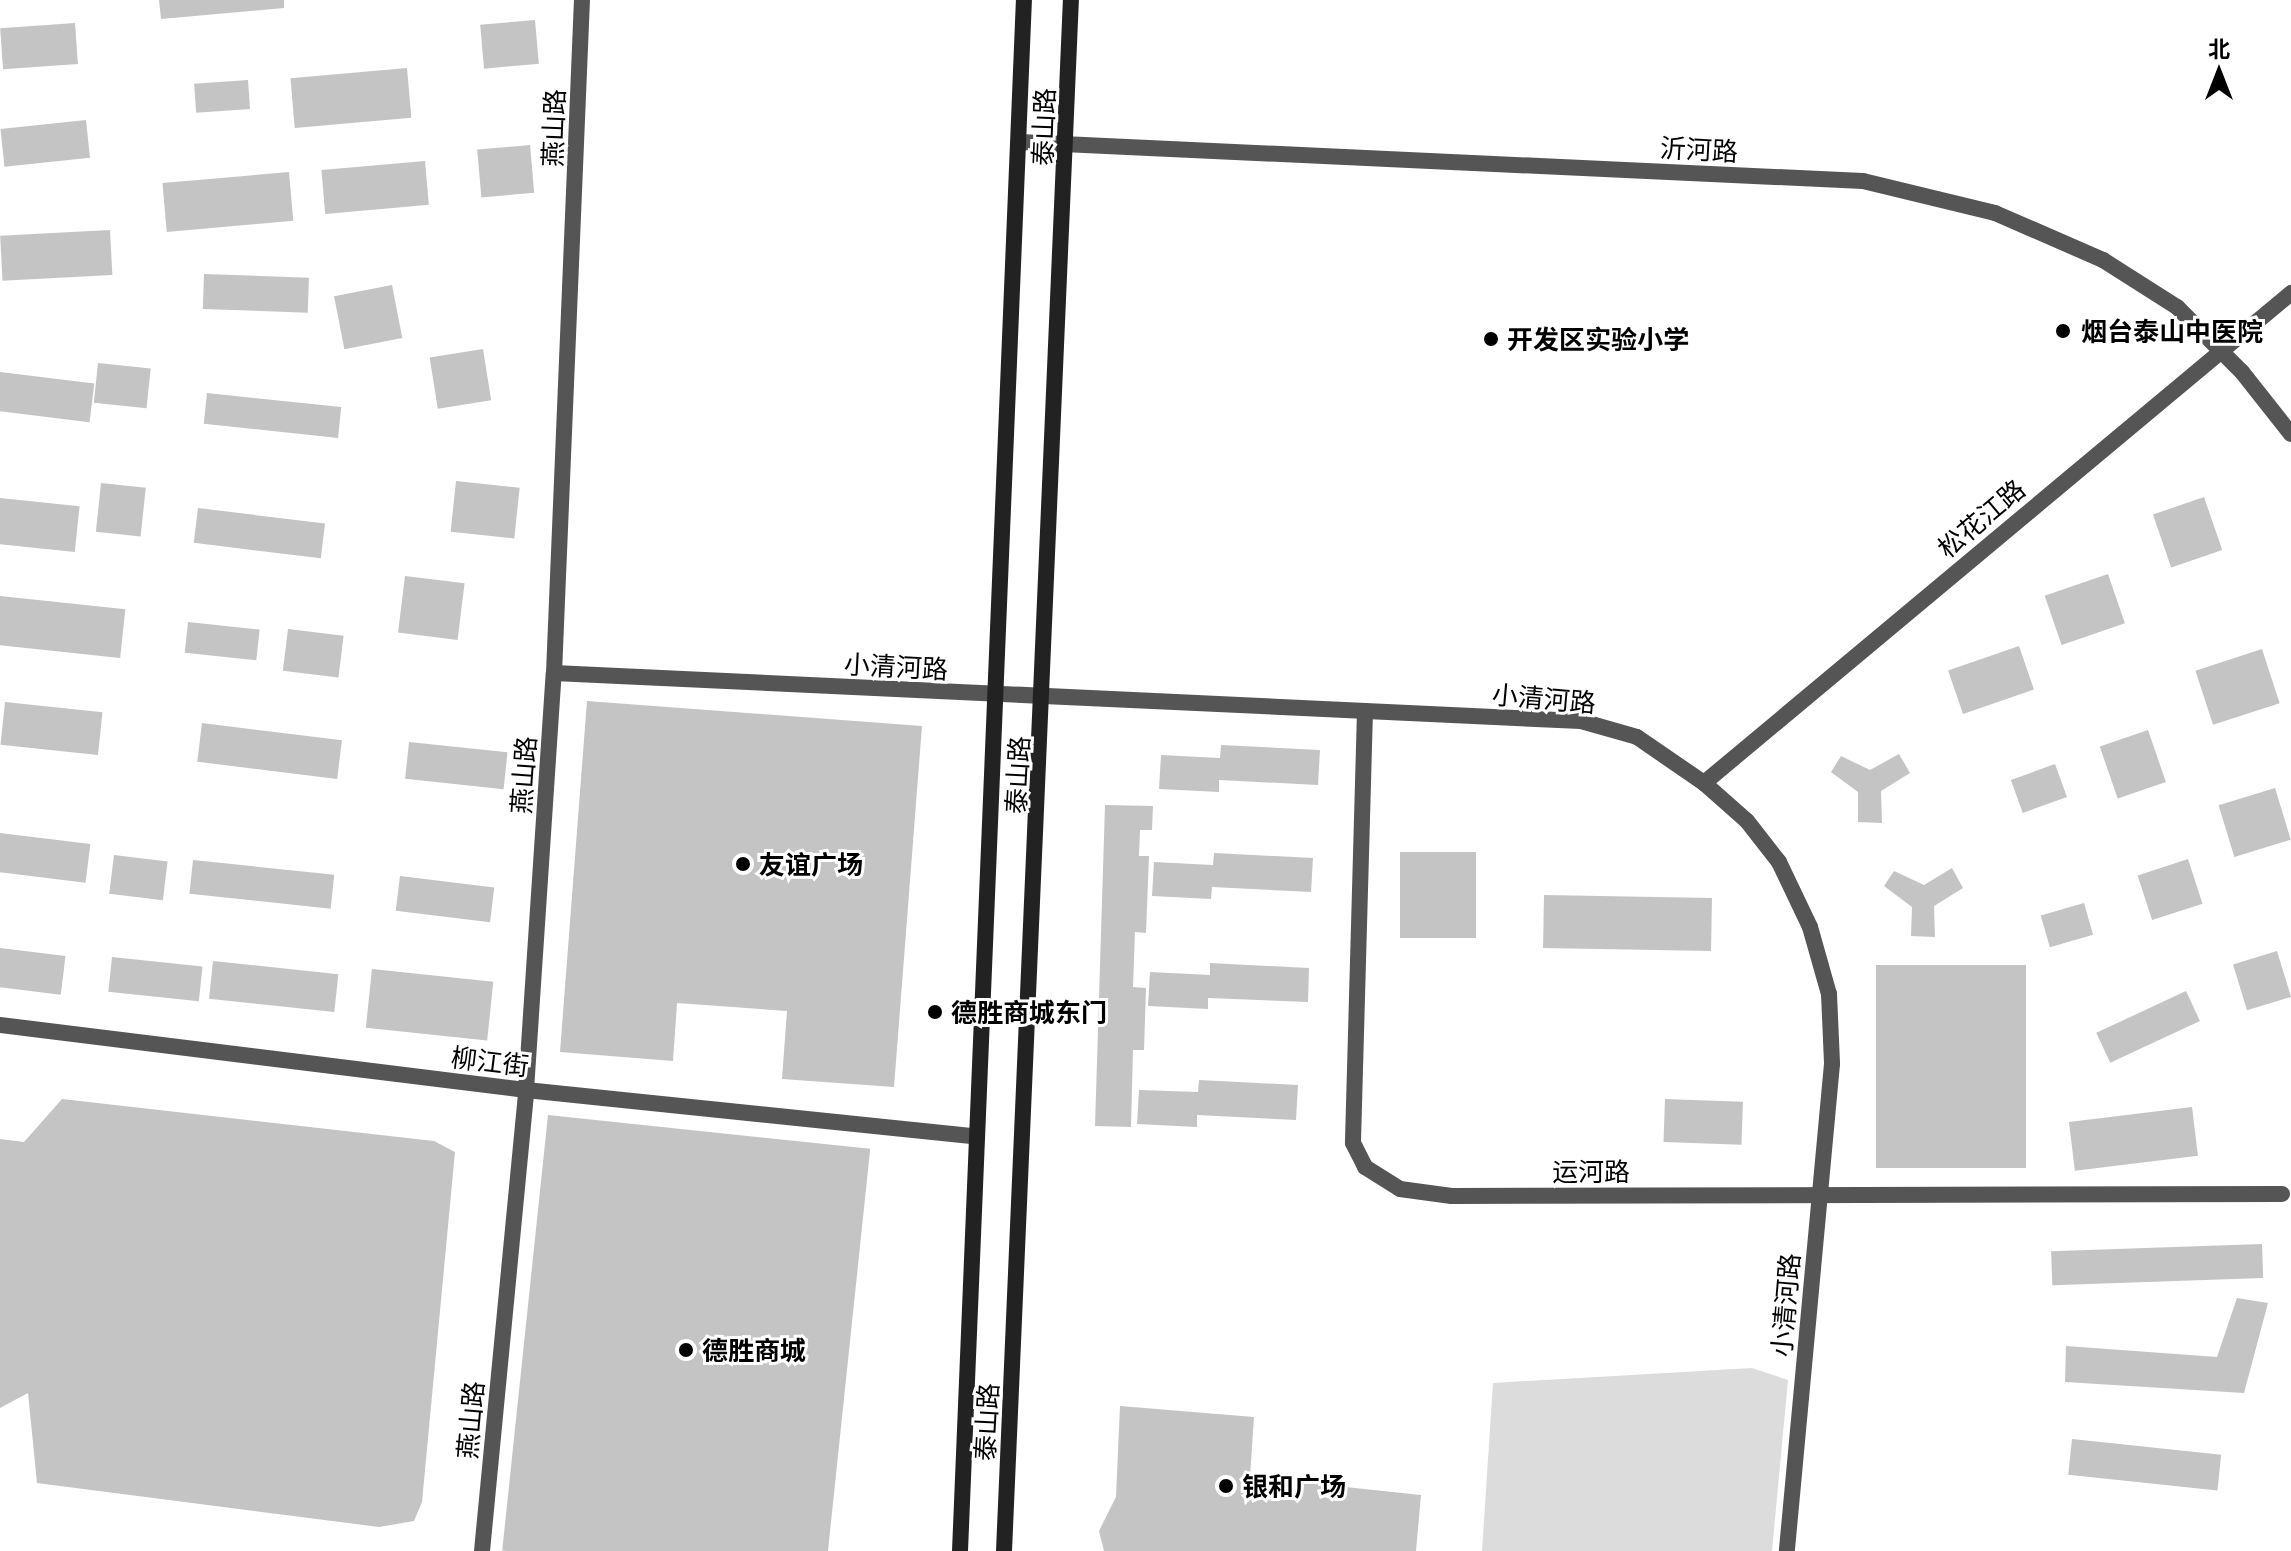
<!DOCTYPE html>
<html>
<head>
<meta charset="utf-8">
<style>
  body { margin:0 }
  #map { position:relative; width:2291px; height:1551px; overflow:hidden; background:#fff; font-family:"Exo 2","Noto Sans SC",sans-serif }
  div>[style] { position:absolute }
  .green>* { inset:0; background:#dcdcdc }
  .building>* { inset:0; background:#c4c4c4; transform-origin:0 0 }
  .minor>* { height:16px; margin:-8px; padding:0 8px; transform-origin:8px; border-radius:8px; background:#555 }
  .tertiary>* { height:16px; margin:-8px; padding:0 8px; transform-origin:8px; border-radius:8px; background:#555 }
  .secondary>* { height:16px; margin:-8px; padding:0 8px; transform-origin:8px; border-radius:8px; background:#222 }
  .dots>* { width:22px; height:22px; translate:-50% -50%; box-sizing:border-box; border:4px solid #fff; border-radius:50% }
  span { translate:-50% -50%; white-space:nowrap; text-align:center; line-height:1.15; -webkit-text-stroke:6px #fff; paint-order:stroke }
  .street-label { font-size:26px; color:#000 }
  .poi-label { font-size:26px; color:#000; font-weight:700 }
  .left { translate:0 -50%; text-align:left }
  .north { position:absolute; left:2179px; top:32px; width:80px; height:80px; -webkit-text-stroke:6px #fff; paint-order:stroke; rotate:0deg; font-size:22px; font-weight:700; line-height:32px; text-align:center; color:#000 }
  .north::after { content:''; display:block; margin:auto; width:28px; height:36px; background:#000; clip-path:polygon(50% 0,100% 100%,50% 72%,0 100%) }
</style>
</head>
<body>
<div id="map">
  <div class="green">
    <div style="clip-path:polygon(1752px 1368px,1788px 1380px,1772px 1551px,1482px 1551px,1493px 1383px)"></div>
  </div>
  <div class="building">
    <div style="clip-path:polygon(159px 0,284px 0,284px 8px,161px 19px)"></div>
    <div style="left:535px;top:20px;width:44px;height:55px;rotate:85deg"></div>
    <div style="left:75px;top:23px;width:41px;height:75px;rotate:86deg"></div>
    <div style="left:407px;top:68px;width:50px;height:117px;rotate:85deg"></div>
    <div style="left:248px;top:80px;width:29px;height:54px;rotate:86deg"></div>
    <div style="left:86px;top:120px;width:38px;height:86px;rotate:84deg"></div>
    <div style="left:530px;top:145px;width:48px;height:53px;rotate:85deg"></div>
    <div style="left:425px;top:161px;width:44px;height:104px;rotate:85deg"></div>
    <div style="left:289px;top:172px;width:49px;height:127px;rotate:85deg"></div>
    <div style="left:110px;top:230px;width:45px;height:110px;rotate:87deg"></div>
    <div style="left:204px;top:274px;width:105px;height:35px;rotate:2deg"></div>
    <div style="left:392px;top:285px;width:54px;height:59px;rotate:79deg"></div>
    <div style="left:483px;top:349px;width:52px;height:54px;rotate:81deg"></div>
    <div style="left:98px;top:363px;width:53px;height:40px;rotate:6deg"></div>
    <div style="left:0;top:372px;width:95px;height:39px;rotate:7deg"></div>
    <div style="left:207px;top:393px;width:135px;height:31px;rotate:6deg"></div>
    <div style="left:456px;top:481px;width:64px;height:51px;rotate:6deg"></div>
    <div style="left:101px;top:483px;width:45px;height:49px;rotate:6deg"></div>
    <div style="left:2204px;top:497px;width:56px;height:54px;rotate:71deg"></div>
    <div style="left:0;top:498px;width:80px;height:46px;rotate:6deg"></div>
    <div style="left:198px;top:508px;width:128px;height:35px;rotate:7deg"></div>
    <div style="left:2108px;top:574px;width:52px;height:67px;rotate:71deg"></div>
    <div style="left:405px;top:576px;width:60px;height:57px;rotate:7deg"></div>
    <div style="left:0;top:596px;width:126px;height:49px;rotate:6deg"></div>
    <div style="left:188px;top:622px;width:72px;height:31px;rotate:6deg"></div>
    <div style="left:288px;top:629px;width:56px;height:42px;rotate:7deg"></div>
    <div style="left:2019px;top:646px;width:46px;height:75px;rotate:71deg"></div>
    <div style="left:2262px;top:649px;width:57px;height:70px;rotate:72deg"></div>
    <div style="clip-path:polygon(587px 701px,922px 726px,894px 1087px,782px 1079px,787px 1011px,677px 1003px,673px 1061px,560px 1052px)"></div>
    <div style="left:5px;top:702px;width:98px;height:43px;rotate:6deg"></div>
    <div style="left:202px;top:723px;width:141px;height:39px;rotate:7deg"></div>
    <div style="left:2148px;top:730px;width:55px;height:51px;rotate:71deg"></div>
    <div style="left:409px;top:742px;width:99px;height:37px;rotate:6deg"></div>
    <div style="clip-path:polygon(1221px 745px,1320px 750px,1318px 785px,1219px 780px,1219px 792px,1159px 789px,1161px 755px,1220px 758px)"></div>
    <div style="clip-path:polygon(1899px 754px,1910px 773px,1881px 791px,1882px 823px,1858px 822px,1858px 792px,1831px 772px,1841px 756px,1870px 770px)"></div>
    <div style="left:2055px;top:764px;width:35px;height:47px;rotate:70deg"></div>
    <div style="left:2275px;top:788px;width:54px;height:59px;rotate:73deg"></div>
    <div style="clip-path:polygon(1105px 805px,1153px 806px,1152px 830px,1140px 830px,1139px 856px,1149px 856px,1146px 933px,1135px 932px,1133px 987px,1146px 988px,1144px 1050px,1133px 1050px,1131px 1127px,1095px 1126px)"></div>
    <div style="left:0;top:833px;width:91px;height:39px;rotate:7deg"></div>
    <div style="left:1400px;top:852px;width:76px;height:86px"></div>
    <div style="clip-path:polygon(1214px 853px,1313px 858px,1311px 892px,1212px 887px,1211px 899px,1152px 896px,1154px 862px,1213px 865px)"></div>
    <div style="left:114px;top:855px;width:54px;height:39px;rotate:7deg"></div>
    <div style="left:2188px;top:859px;width:47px;height:53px;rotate:72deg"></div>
    <div style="left:193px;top:860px;width:142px;height:34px;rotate:6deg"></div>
    <div style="clip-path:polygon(1952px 868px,1963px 888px,1934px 906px,1935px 937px,1911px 936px,1912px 907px,1884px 886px,1894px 871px,1924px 885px)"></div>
    <div style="left:400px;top:876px;width:95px;height:35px;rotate:7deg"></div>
    <div style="left:1544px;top:895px;width:168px;height:53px;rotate:1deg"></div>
    <div style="left:2084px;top:903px;width:33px;height:45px;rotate:74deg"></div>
    <div style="left:0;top:948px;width:66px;height:39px;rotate:7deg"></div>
    <div style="left:2277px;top:951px;width:48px;height:46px;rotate:73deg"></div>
    <div style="left:112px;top:957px;width:91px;height:35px;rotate:6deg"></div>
    <div style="left:213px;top:961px;width:126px;height:38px;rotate:6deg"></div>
    <div style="clip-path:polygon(1210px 963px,1309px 968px,1308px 1002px,1208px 998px,1208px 1009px,1148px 1006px,1150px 972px,1210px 975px)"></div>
    <div style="left:2026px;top:965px;width:203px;height:150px;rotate:90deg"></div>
    <div style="left:372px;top:969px;width:122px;height:59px;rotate:6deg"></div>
    <div style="left:2186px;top:991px;width:33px;height:99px;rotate:65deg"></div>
    <div style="clip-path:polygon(1199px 1080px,1298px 1085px,1296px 1120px,1197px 1115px,1197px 1127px,1137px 1124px,1139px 1090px,1198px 1092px)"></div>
    <div style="clip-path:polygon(62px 1099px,434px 1141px,455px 1152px,422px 1502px,414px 1521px,379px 1527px,37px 1483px,28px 1393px,0 1408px,0 1139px,24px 1142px)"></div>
    <div style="left:1665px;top:1099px;width:78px;height:43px;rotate:2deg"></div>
    <div style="left:2192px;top:1107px;width:49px;height:124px;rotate:83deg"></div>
    <div style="left:548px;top:1115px;width:324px;height:438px;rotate:6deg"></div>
    <div style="left:2262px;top:1244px;width:34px;height:211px;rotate:88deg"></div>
    <div style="clip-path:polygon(2237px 1298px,2268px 1303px,2244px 1393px,2065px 1382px,2066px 1346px,2217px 1357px)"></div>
    <div style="clip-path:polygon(1120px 1406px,1254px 1417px,1250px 1477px,1421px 1495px,1416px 1551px,1104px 1551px,1099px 1531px,1116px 1497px)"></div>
    <div style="left:2072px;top:1439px;width:150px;height:36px;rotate:6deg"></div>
  </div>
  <div class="minor">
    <div style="left:554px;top:673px;width:1028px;rotate:2.68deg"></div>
    <div style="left:1581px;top:721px;width:58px;rotate:15.9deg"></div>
    <div style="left:1637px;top:737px;width:81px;rotate:34.5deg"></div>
    <div style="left:1704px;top:783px;width:57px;rotate:41.5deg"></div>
    <div style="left:1747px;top:821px;width:52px;rotate:52deg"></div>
    <div style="left:1779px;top:862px;width:72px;rotate:64.5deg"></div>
    <div style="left:1810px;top:927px;width:70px;rotate:74.2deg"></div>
    <div style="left:1829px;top:994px;width:70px;rotate:87.5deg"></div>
    <div style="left:1832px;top:1064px;width:489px;rotate:95.3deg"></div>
    <div style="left:1365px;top:711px;width:432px;rotate:91.6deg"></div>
    <div style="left:1353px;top:1143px;width:27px;rotate:63deg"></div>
    <div style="left:1365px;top:1167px;width:41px;rotate:32.2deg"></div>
    <div style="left:1400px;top:1189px;width:52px;rotate:7.7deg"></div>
    <div style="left:1452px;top:1196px;width:830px;rotate:-0.14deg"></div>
  </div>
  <div class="tertiary">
    <div style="left:1020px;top:142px;width:844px;rotate:2.65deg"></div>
    <div style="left:1863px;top:181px;width:136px;rotate:13.6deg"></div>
    <div style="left:1995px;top:213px;width:118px;rotate:23.5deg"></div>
    <div style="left:2103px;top:260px;width:88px;rotate:32.4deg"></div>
    <div style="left:2177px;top:307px;width:92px;rotate:45deg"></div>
    <div style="left:2242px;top:372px;width:79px;rotate:51.7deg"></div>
    <div style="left:1704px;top:783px;width:765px;rotate:-39.85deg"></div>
    <div style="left:0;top:1025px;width:530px;rotate:7.04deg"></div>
    <div style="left:526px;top:1090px;width:450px;rotate:5.9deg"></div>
    <div style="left:482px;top:1551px;width:463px;rotate:-84.5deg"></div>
    <div style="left:526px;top:1090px;width:418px;rotate:-86.2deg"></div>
    <div style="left:554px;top:673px;width:674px;rotate:-87.62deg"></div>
  </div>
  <div class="secondary">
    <div style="left:960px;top:1551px;width:1552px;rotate:-87.64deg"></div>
    <div style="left:1004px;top:1551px;width:1552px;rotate:-87.53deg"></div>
  </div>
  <div class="dots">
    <div style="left:2063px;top:331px;background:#000"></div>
    <div style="left:1491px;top:339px;background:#000"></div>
    <div style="left:743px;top:864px;background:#000"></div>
    <div style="left:935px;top:1012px;background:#000"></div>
    <div style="left:686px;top:1350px;background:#000"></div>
    <div style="left:1226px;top:1486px;background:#000"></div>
  </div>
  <div class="street-label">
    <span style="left:1043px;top:127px;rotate:-88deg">泰山路</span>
    <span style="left:553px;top:128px;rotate:-88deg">燕山路</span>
    <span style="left:1699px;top:149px;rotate:3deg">沂河路</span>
    <span style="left:1981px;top:518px;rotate:-40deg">松花江路</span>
    <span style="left:896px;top:666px;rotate:3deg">小清河路</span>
    <span style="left:1544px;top:698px;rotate:5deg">小清河路</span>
    <span style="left:523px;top:775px;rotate:-86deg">燕山路</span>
    <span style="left:1017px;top:775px;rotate:-87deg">泰山路</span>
    <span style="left:490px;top:1061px;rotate:7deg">柳江街</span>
    <span style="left:1591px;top:1171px">运河路</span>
    <span style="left:1785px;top:1305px;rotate:-85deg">小清河路</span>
    <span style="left:470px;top:1420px;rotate:-85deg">燕山路</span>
    <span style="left:986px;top:1422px;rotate:-87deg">泰山路</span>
  </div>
  <div class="poi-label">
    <span class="left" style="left:2081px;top:331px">烟台泰山中医院</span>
    <span class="left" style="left:1507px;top:339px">开发区实验小学</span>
    <span class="left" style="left:759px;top:864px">友谊广场</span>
    <span class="left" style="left:951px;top:1012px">德胜商城东门</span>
    <span class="left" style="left:702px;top:1350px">德胜商城</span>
    <span class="left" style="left:1242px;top:1486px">银和广场</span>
  </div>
  <div class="north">北</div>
</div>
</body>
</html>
